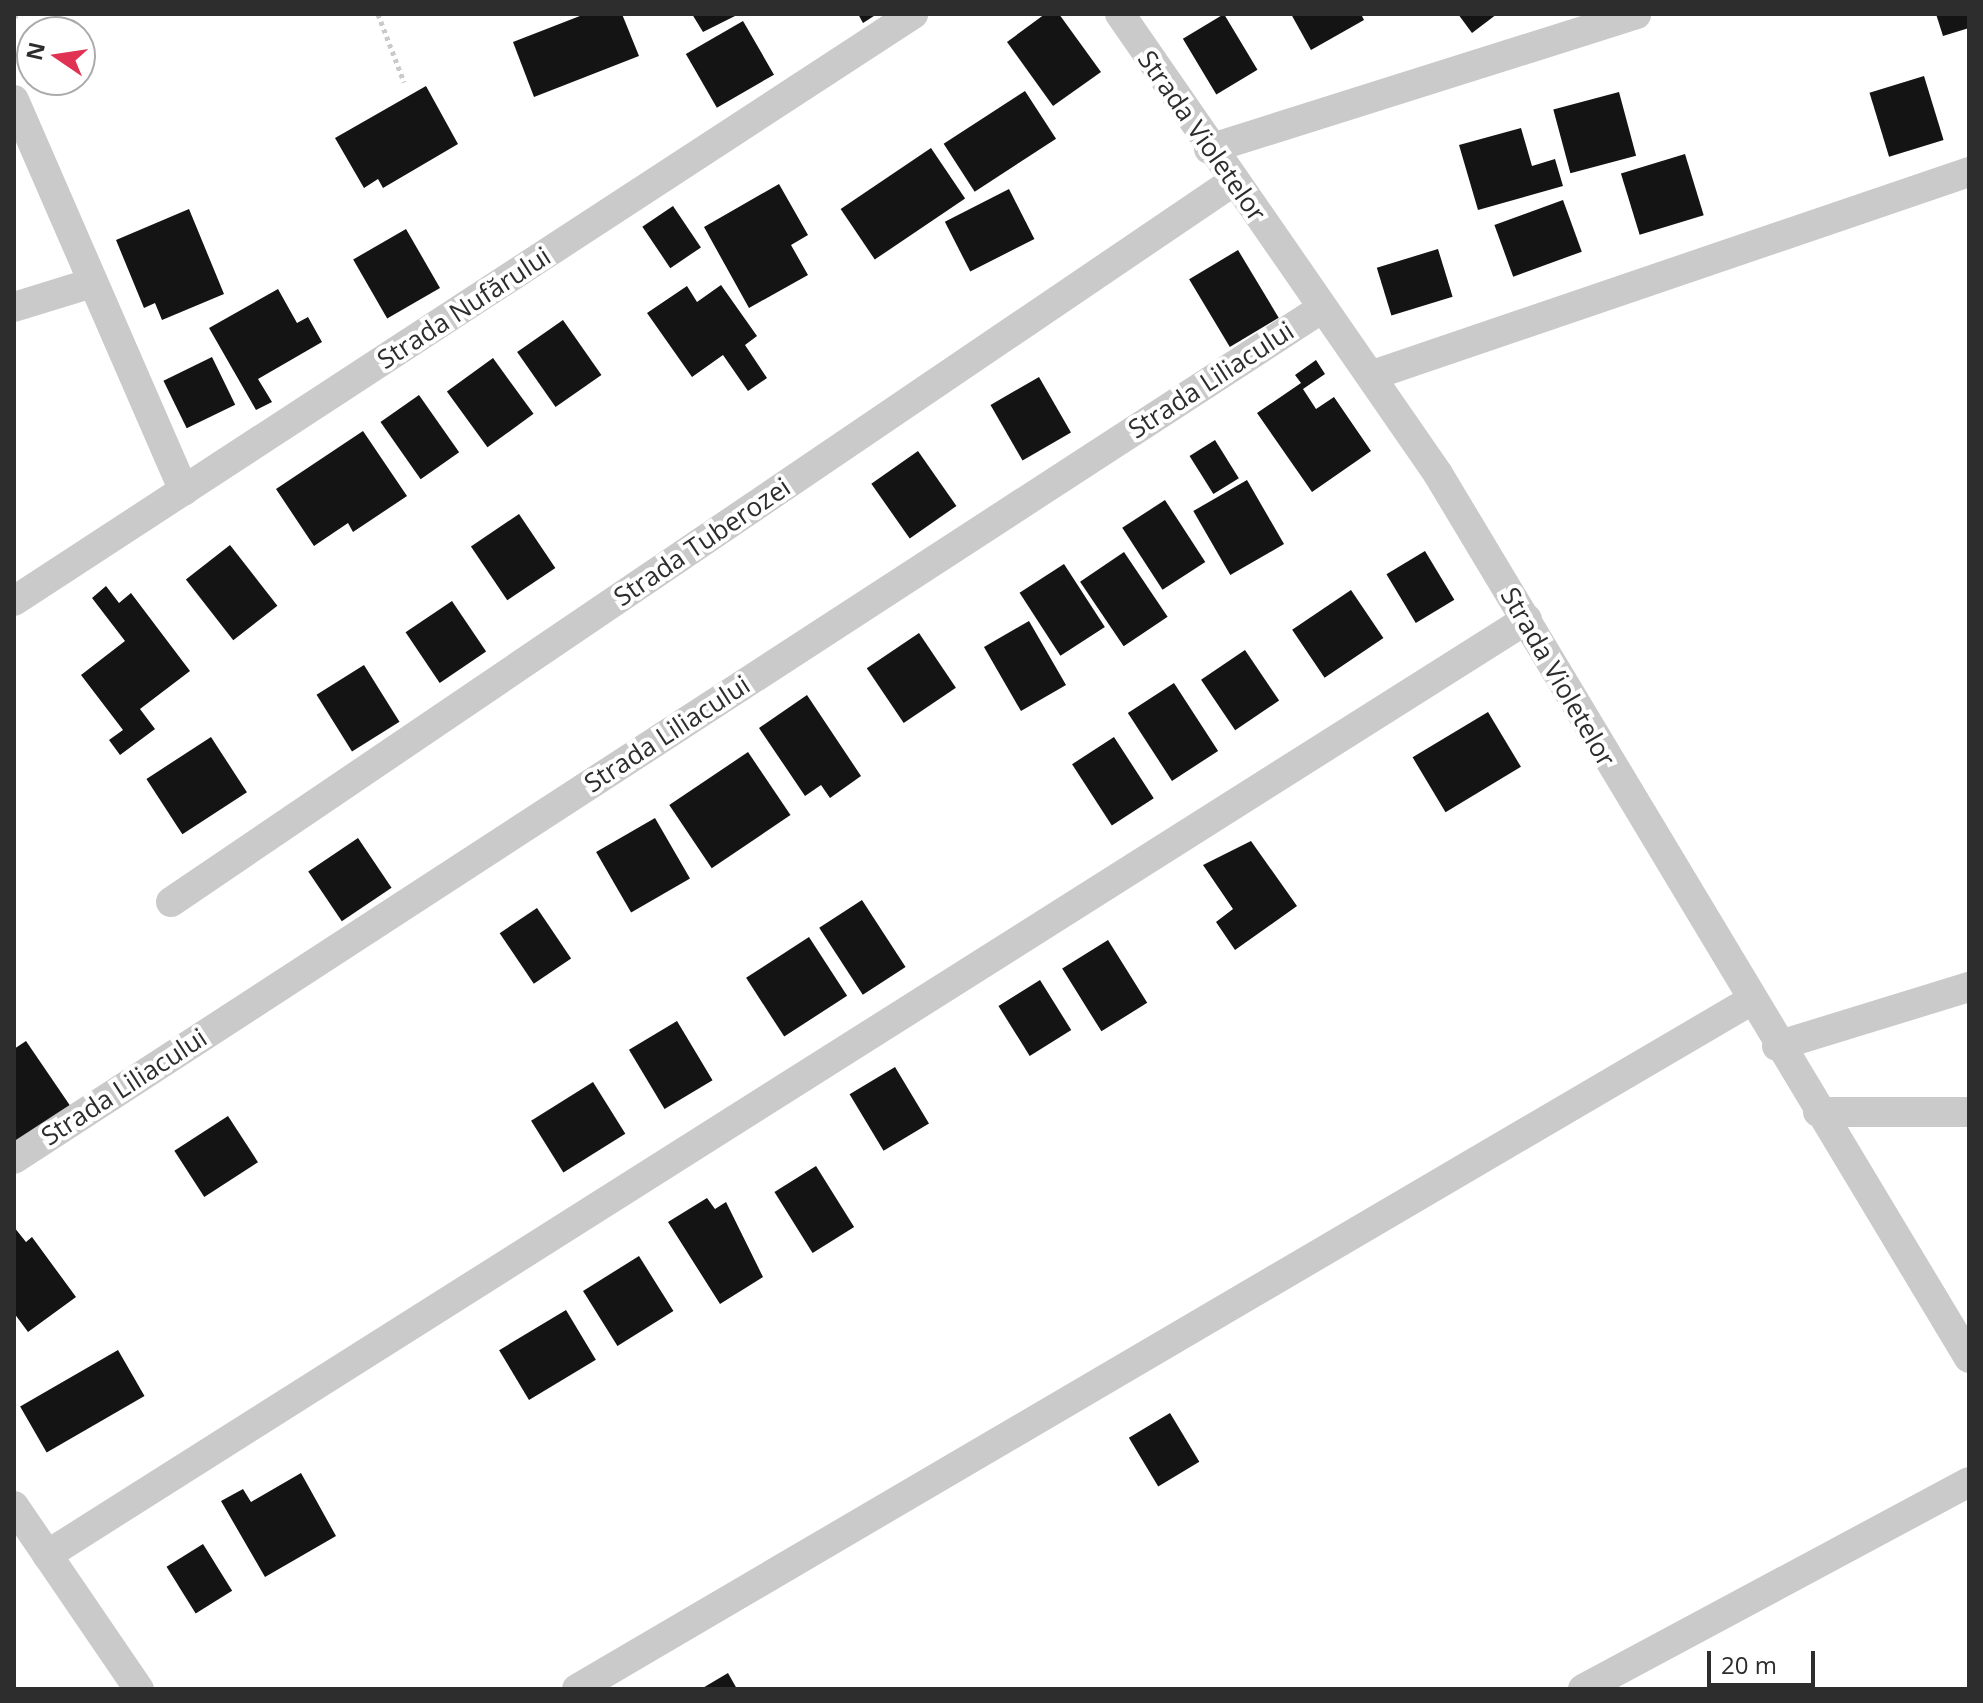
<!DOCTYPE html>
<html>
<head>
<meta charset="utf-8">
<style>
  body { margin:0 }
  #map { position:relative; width:1983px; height:1703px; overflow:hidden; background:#fff; font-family:"Open Sans",sans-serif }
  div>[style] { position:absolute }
  .building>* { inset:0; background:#141414; transform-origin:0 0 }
  .path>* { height:5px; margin-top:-2.5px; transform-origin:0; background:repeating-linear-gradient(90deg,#cacaca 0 4px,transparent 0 8px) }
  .minor>* { height:30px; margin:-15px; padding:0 15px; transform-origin:15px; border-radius:15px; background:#cacaca }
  span { translate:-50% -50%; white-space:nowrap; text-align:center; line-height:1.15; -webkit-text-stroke:8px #fff; paint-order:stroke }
  .street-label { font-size:26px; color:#2d2d2d }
  .frame { position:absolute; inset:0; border:16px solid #2d2d2d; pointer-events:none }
  .north { position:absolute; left:16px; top:16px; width:80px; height:80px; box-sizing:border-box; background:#fff; border:2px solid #ababab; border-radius:50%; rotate:283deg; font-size:22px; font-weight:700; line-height:32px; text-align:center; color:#2d2d2d }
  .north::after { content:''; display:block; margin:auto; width:28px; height:36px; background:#e03354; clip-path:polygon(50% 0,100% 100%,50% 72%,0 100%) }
  .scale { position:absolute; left:1707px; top:1651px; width:108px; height:36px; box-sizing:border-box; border:4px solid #2d2d2d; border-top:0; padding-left:10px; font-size:24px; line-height:28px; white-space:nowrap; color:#2d2d2d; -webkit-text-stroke:6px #fff; paint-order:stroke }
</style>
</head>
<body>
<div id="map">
  <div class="building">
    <div style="clip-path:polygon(585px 14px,622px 14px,639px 56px,534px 97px,513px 42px)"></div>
    <div style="clip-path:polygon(692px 14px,739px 14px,703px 32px)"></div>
    <div style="clip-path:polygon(858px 14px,877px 14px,863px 23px)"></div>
    <div style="clip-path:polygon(1045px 14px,1059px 14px,1101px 72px,1053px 106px,1007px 42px)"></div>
    <div style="left:1224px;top:14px;width:65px;height:48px;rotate:59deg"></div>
    <div style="clip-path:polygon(1291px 14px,1361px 14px,1364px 20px,1311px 50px)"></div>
    <div style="clip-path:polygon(1458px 14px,1497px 14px,1472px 33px)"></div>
    <div style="clip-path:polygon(1936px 14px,1969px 14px,1969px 28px,1943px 36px)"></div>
    <div style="left:743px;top:21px;width:62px;height:66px;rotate:60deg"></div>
    <div style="left:1924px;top:76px;width:67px;height:57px;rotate:73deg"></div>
    <div style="clip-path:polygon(426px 86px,458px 144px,383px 188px,378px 179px,364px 188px,335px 138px)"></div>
    <div style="left:1025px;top:91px;width:57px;height:97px;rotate:57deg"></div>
    <div style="left:1619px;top:92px;width:66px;height:68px;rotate:75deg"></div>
    <div style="clip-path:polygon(1521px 128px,1532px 166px,1555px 159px,1563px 186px,1478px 210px,1459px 145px)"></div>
    <div style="left:931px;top:148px;width:61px;height:109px;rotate:56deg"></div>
    <div style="left:1685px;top:154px;width:64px;height:67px;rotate:73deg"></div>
    <div style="clip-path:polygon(779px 184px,808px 235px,791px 245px,808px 275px,749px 308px,704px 227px)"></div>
    <div style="left:1009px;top:189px;width:56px;height:72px;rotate:63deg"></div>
    <div style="left:1563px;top:200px;width:55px;height:73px;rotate:70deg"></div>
    <div style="left:673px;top:206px;width:50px;height:37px;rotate:56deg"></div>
    <div style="clip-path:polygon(189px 209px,224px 294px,162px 320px,155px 303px,144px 308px,116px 240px)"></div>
    <div style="left:406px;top:229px;width:68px;height:61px;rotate:60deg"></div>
    <div style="left:1438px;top:249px;width:50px;height:64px;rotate:73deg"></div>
    <div style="left:1238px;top:250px;width:79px;height:57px;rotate:59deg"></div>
    <div style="clip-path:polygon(721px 285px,757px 336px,745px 345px,767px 378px,748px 391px,723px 355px,692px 377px,647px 313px,687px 286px,697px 302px)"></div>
    <div style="clip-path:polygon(278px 289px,297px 323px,308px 317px,322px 342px,258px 379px,272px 402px,256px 410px,209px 328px)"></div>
    <div style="left:563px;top:320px;width:67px;height:56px;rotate:55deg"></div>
    <div style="left:212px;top:357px;width:53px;height:54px;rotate:64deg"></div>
    <div style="left:493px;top:358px;width:69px;height:57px;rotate:54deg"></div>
    <div style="clip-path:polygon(1316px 360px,1325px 374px,1303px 389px,1316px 409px,1334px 397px,1371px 451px,1312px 492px,1257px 413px,1301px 383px,1295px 375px)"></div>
    <div style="left:1039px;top:377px;width:64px;height:56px;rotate:60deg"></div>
    <div style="left:419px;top:395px;width:70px;height:47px;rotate:55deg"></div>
    <div style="clip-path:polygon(363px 431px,407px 496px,353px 532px,348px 523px,314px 546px,276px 489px)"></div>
    <div style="left:1215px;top:440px;width:45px;height:30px;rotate:58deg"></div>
    <div style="left:918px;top:451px;width:67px;height:57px;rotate:55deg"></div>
    <div style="left:1247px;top:480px;width:74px;height:62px;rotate:60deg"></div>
    <div style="left:1165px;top:500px;width:74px;height:51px;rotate:57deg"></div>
    <div style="left:519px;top:514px;width:65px;height:58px;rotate:56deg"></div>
    <div style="left:230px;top:545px;width:77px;height:56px;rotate:52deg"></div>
    <div style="left:1425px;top:551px;width:57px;height:45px;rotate:59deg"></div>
    <div style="left:1124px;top:552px;width:78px;height:53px;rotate:56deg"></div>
    <div style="left:1064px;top:564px;width:75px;height:53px;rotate:57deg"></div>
    <div style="clip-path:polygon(106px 586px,119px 603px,131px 593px,190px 671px,140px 709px,155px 729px,120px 755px,109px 740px,123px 730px,81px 675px,125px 641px,92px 598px)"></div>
    <div style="left:1351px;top:590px;width:58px;height:71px;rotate:56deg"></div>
    <div style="left:452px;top:601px;width:61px;height:56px;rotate:56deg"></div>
    <div style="left:1029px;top:621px;width:74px;height:52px;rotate:60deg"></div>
    <div style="left:919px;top:633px;width:66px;height:63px;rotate:56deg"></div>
    <div style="left:1245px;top:650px;width:61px;height:53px;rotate:56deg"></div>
    <div style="left:364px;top:665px;width:67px;height:56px;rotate:58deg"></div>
    <div style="left:1174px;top:683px;width:81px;height:55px;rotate:57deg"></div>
    <div style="clip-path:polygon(807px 695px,861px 776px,830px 798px,821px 785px,805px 796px,759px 728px)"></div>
    <div style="left:1488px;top:712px;width:64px;height:88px;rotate:59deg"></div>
    <div style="left:211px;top:737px;width:66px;height:77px;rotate:57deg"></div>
    <div style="left:1114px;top:737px;width:73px;height:50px;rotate:57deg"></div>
    <div style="left:748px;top:752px;width:76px;height:95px;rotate:56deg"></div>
    <div style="left:655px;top:818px;width:70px;height:68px;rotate:60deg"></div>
    <div style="left:358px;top:838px;width:60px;height:60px;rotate:56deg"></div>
    <div style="clip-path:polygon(1251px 841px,1297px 906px,1235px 950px,1216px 922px,1233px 909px,1203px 865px)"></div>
    <div style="left:862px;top:900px;width:80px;height:51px;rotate:57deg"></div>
    <div style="left:537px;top:908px;width:61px;height:45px;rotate:56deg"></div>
    <div style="left:809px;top:937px;width:70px;height:75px;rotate:57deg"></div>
    <div style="left:1108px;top:940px;width:74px;height:54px;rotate:58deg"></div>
    <div style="left:1040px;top:980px;width:59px;height:49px;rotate:58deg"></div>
    <div style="left:677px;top:1021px;width:69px;height:56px;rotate:59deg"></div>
    <div style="clip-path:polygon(26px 1041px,71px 1107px,14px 1146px,14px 1049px)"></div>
    <div style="left:895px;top:1067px;width:66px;height:53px;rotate:59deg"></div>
    <div style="left:593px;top:1082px;width:61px;height:73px;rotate:58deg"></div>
    <div style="left:228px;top:1116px;width:55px;height:64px;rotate:57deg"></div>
    <div style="left:816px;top:1166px;width:72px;height:49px;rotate:58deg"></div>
    <div style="clip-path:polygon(707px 1198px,715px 1209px,726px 1202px,763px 1277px,720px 1304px,668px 1222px)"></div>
    <div style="clip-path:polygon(14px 1227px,26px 1242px,32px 1237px,76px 1297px,28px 1332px,14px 1313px)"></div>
    <div style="left:639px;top:1256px;width:65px;height:66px;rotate:58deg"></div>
    <div style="left:566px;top:1310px;width:58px;height:78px;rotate:59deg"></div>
    <div style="left:118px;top:1350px;width:53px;height:113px;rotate:60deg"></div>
    <div style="left:1170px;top:1413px;width:57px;height:48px;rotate:59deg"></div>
    <div style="clip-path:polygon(301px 1473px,336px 1536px,265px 1577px,221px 1501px,243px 1489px,251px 1502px)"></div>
    <div style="left:203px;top:1544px;width:55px;height:43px;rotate:58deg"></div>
    <div style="clip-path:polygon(728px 1673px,737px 1689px,701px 1689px)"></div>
  </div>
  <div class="path">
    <div style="left:378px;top:14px;width:73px;rotate:69.1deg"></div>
    <div style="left:14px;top:16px;width:8px;rotate:-14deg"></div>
  </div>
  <div class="minor">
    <div style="left:1120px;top:14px;width:559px;rotate:55.34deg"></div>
    <div style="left:1438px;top:474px;width:1031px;rotate:59.01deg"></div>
    <div style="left:14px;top:100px;width:426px;rotate:66.5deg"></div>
    <div style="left:1209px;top:149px;width:448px;rotate:-17.5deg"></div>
    <div style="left:14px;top:307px;width:82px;rotate:-17.1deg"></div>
    <div style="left:1373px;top:375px;width:630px;rotate:-18.81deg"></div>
    <div style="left:14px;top:601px;width:1074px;rotate:-33.14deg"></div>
    <div style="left:171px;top:902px;width:1284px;rotate:-34.15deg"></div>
    <div style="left:1777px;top:1046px;width:201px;rotate:-17.1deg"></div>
    <div style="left:1818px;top:1112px;width:151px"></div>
    <div style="left:14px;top:1159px;width:1559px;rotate:-33.04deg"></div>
    <div style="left:14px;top:1506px;width:222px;rotate:55.7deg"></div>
    <div style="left:47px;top:1555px;width:1751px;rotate:-32.31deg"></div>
    <div style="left:577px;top:1689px;width:1360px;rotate:-30.39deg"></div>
    <div style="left:1583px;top:1689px;width:438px;rotate:-28.2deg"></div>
  </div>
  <div class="street-label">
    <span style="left:1202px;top:136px;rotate:55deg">Strada Violetelor</span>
    <span style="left:464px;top:308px;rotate:-33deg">Strada Nufărului</span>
    <span style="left:1211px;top:380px;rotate:-33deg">Strada Liliacului</span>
    <span style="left:702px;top:542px;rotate:-34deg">Strada Tuberozei</span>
    <span style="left:1558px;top:677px;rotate:60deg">Strada Violetelor</span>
    <span style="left:667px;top:734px;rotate:-33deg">Strada Liliacului</span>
    <span style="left:124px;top:1087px;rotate:-33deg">Strada Liliacului</span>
  </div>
  <div class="frame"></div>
  <div class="north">N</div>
  <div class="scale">20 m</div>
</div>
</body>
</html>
